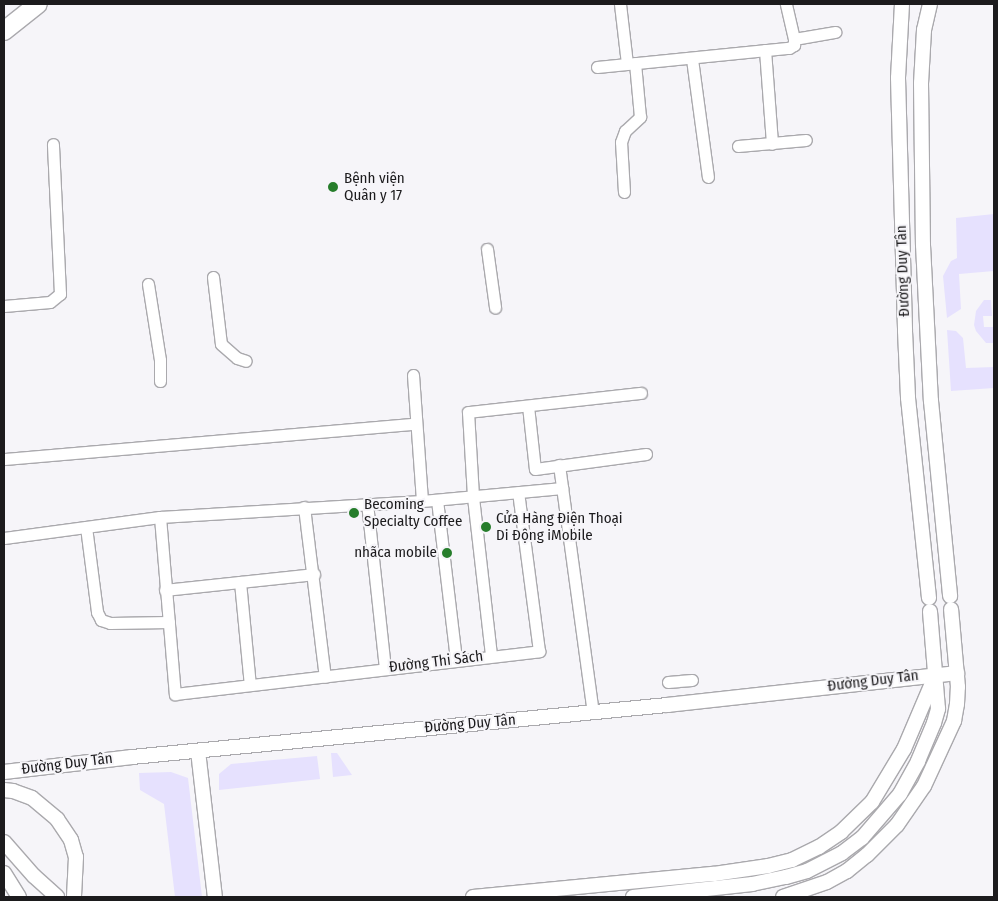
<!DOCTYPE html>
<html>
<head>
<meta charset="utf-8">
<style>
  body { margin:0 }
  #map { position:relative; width:998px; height:901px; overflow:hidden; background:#f6f5f9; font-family:"Fira Sans Condensed",sans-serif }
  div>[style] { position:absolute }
  .green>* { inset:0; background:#e6e1fe }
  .roads { filter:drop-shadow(1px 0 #aaa9ad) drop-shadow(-1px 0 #aaa9ad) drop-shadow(0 1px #aaa9ad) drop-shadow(0 -1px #aaa9ad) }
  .minor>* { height:11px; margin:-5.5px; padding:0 5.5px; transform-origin:5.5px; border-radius:5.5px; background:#fff }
  .tertiary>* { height:14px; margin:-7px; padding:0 7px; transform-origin:7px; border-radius:7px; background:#fff }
  .primary>* { height:18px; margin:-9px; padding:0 9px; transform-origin:9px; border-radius:9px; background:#fff }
  .dots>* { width:14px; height:14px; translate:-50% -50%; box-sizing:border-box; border:2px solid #f6f5f9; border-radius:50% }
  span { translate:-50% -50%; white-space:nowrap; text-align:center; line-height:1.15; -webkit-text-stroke:4px #f6f5f9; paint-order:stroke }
  .poi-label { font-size:15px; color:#1c1b1d }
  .left { translate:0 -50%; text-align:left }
  .right { translate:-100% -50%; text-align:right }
  .street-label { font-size:15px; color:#1c1b1d }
  .frame { position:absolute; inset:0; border:5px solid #1c1b1d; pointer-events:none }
</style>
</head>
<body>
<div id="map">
  <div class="green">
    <div style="clip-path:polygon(994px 214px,994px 271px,959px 274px,961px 309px,947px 318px,943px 276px,951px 261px,957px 258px,956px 218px)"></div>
    <div style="clip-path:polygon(984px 300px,991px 300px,992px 316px,983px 316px,984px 327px,993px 327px,994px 343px,986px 343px,976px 331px,974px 325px,976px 311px)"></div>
    <div style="clip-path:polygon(947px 330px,956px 331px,963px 338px,966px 368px,994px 367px,994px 388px,951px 391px)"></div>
    <div style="clip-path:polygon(331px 753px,337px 753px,352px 775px,333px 777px)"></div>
    <div style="clip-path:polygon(317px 756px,320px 779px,219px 790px,219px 774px,231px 764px)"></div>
    <div style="clip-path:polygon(171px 772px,188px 778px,202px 897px,175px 897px,164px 804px,140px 790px,139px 773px)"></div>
  </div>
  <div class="roads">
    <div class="minor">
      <div style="left:620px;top:4px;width:60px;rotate:83.3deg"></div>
      <div style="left:794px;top:39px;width:42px;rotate:-9.7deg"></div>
      <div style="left:765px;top:50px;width:94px;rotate:85.7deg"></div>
      <div style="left:692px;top:59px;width:119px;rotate:82.3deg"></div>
      <div style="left:597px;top:67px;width:193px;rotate:-5.7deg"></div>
      <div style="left:789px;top:48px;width:6px;rotate:-31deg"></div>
      <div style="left:794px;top:45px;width:6px;rotate:-90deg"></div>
      <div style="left:794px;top:39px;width:36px;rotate:-103deg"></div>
      <div style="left:738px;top:146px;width:68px;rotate:-5deg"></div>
      <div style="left:624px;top:192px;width:50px;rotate:-93.4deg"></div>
      <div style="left:621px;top:142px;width:12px;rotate:-70deg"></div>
      <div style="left:625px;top:131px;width:21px;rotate:-43deg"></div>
      <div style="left:640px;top:117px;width:54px;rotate:-95.3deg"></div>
      <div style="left:487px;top:249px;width:59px;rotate:82.1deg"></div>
      <div style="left:213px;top:277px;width:67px;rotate:83.2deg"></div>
      <div style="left:221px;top:344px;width:21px;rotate:41deg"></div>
      <div style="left:237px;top:358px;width:9px;rotate:18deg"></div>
      <div style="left:148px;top:284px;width:77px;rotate:81deg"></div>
      <div style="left:160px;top:360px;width:21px;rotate:90deg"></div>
      <div style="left:4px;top:306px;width:46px;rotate:-5deg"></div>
      <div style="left:50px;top:302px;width:13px;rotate:-39deg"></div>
      <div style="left:60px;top:294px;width:150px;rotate:-92.7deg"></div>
      <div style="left:413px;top:375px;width:126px;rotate:85.9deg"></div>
      <div style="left:528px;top:406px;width:63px;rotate:83.7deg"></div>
      <div style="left:535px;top:469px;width:112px;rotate:-7.7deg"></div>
      <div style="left:4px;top:459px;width:412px;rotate:-4.9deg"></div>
      <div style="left:559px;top:465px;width:249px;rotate:82.2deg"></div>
      <div style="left:437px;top:500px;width:160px;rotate:83.2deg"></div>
      <div style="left:367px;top:503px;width:167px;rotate:83.8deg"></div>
      <div style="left:304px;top:507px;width:171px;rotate:83deg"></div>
      <div style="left:160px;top:517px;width:178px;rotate:85.2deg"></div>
      <div style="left:175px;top:694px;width:367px;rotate:-6.7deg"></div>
      <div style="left:539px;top:651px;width:160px;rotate:-97.5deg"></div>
      <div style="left:86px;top:527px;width:86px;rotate:82.6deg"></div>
      <div style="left:97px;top:612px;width:9px;rotate:63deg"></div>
      <div style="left:101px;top:620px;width:9px;rotate:18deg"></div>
      <div style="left:110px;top:623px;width:59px;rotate:-1deg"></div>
      <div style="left:4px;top:538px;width:157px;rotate:-7.7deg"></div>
      <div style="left:160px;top:517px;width:262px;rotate:-3.5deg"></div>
      <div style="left:422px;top:501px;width:141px;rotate:-5.3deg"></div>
      <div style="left:240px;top:582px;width:103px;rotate:84.5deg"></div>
      <div style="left:165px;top:590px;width:150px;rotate:-6.1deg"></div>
      <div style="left:491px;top:655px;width:160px;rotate:-96.5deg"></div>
      <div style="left:473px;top:496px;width:84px;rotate:-93.4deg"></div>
      <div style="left:468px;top:412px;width:174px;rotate:-6.3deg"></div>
      <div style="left:668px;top:682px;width:24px;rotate:-5deg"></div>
    </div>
    <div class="tertiary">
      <div style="left:902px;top:4px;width:74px;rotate:93.1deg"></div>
      <div style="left:898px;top:78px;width:253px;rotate:88.4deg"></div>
      <div style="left:905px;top:331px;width:67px;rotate:87.4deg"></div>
      <div style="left:908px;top:398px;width:201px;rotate:84deg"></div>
      <div style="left:930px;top:4px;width:27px;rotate:103deg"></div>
      <div style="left:924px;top:30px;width:53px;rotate:93.2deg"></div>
      <div style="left:921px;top:83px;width:162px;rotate:89.3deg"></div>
      <div style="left:923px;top:245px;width:156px;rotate:87.1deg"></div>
      <div style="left:931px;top:401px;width:196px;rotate:84.4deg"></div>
      <div style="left:198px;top:751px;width:147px;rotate:83.4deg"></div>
      <div style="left:4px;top:772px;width:129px;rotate:-6.7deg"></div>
      <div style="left:132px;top:757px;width:538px;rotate:-5.55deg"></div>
      <div style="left:667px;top:705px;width:292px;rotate:-6.3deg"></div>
      <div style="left:4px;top:790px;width:9px;rotate:6deg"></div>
      <div style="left:13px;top:791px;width:20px;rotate:20deg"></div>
      <div style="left:32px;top:798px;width:33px;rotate:40deg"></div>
      <div style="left:57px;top:819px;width:25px;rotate:56deg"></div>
      <div style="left:71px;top:840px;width:18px;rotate:74deg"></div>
      <div style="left:76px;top:857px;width:40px;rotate:92.9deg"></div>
      <div style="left:4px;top:842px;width:45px;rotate:48.6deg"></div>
      <div style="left:34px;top:876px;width:31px;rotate:42deg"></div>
      <div style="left:4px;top:873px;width:28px;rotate:58deg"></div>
      <div style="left:473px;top:897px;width:242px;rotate:-5.5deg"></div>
      <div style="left:714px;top:874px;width:55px;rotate:-8.4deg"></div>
      <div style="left:768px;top:866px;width:25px;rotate:-14deg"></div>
      <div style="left:792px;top:860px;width:30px;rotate:-26deg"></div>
      <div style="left:819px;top:847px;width:27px;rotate:-34deg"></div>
      <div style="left:841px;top:832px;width:43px;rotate:-44.1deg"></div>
      <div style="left:872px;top:802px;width:62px;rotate:-58.9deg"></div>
      <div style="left:904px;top:749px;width:82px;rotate:-66.9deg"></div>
      <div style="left:633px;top:897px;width:120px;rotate:-6.2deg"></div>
      <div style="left:752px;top:884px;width:35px;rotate:-12deg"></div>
      <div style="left:786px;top:877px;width:22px;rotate:-16deg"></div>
      <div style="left:807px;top:871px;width:39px;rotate:-27deg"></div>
      <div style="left:842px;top:853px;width:25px;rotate:-37deg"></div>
      <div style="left:862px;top:838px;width:58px;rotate:-49.2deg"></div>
      <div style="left:900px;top:794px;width:38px;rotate:-61deg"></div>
      <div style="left:918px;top:761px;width:41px;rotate:-67.2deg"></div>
      <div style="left:934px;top:723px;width:15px;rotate:-74deg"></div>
      <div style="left:938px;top:709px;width:98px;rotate:-94.7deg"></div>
      <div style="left:783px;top:897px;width:46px;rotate:-18.8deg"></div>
      <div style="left:827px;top:882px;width:23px;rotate:-29deg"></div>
      <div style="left:847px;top:871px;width:26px;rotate:-39deg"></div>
      <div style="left:867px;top:855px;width:42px;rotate:-45deg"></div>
      <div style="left:897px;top:825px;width:47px;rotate:-55.3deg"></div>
      <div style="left:924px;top:786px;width:72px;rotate:-65.2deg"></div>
      <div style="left:954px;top:721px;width:17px;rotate:-80deg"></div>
      <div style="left:957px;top:704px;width:17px;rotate:-87deg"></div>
      <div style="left:958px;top:687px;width:78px;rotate:-95.1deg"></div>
    </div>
    <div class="primary">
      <div style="left:4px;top:31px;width:43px;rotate:-38.5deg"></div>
    </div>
  </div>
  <div class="dots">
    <div style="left:333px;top:187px;background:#267d2b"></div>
    <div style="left:354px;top:513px;background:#267d2b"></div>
    <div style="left:486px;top:527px;background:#267d2b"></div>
    <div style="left:447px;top:553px;background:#267d2b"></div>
  </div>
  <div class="poi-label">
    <span class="left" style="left:344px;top:187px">Bệnh viện<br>Quân y 17</span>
    <span class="left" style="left:364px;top:513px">Becoming<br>Specialty Coffee</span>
    <span class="left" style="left:496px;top:527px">Cửa Hàng Điện Thoại<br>Di Động iMobile</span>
    <span class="right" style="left:437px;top:553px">nhãca mobile</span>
  </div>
  <div class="street-label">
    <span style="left:903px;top:271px;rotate:-92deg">Đường Duy Tân</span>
    <span style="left:436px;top:662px;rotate:-7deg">Đường Thi Sách</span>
    <span style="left:873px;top:681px;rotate:-7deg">Đường Duy Tân</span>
    <span style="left:470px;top:724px;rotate:-5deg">Đường Duy Tân</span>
    <span style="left:67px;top:764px;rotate:-7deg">Đường Duy Tân</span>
  </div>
  <div class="frame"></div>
</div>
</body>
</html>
